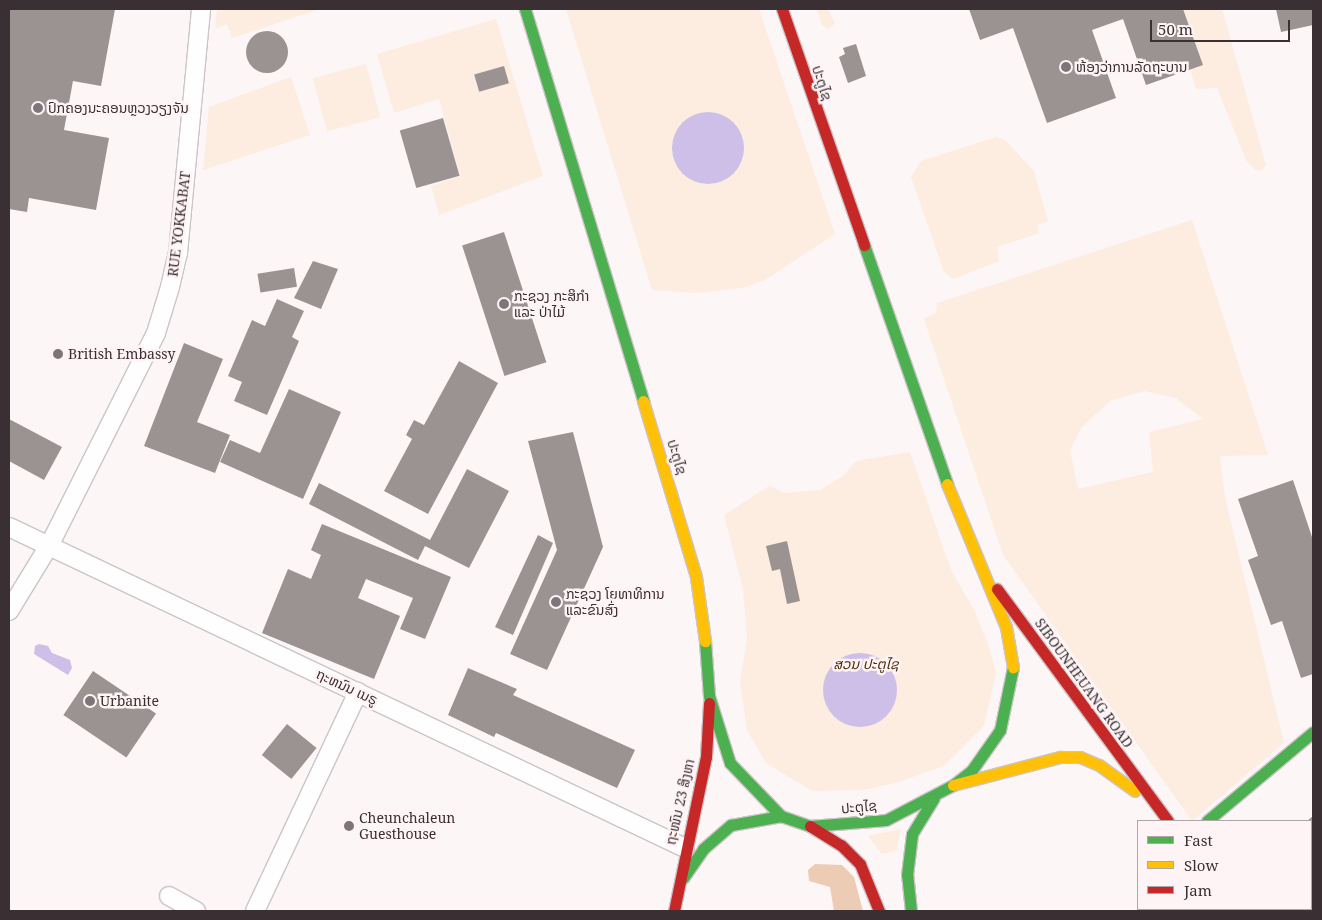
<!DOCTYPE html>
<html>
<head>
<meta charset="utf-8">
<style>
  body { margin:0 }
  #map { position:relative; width:1322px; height:920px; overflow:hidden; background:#fcf6f7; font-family:"Noto Serif","Noto Sans Lao",serif }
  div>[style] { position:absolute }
  .green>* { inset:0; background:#fdece0; transform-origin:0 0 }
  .forest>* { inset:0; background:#ecccb5 }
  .water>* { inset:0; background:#cebfe8 }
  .round { border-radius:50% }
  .building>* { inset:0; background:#9a9392; transform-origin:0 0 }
  .roads { filter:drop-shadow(1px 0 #ccc4c7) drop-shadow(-1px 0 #ccc4c7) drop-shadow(0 1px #ccc4c7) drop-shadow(0 -1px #ccc4c7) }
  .street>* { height:18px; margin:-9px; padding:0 9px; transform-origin:9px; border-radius:9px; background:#fffefe }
  .fast>* { height:11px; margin:-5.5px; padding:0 5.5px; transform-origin:5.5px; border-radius:5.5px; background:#4caf50 }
  .slow>* { height:11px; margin:-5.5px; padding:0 5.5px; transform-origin:5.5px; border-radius:5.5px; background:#ffc107 }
  .jam>* { height:11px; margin:-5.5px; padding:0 5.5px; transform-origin:5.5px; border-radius:5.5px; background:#c62828 }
  .dots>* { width:14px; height:14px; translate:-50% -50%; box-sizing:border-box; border:2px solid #fef4f6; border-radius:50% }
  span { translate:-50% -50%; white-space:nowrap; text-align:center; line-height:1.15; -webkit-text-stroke:5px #fef4f6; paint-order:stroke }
  .poi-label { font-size:14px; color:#3a3033 }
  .left { translate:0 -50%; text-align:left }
  .street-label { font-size:14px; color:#3a3033 }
  .park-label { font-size:14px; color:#4f2c09; font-style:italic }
  .frame { position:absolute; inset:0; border:10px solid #3a3033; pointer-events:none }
  .legend { position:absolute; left:1137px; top:820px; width:175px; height:90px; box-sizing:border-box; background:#fef4f6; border:1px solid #b0a6a8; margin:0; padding:6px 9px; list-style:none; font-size:15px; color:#3a3033 }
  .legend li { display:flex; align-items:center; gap:10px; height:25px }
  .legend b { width:25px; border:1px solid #b0a6a8 }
  .scale { position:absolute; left:1150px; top:20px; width:140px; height:22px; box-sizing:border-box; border:2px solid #3a3033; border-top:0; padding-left:6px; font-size:15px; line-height:18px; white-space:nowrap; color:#3a3033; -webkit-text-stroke:4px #fef4f6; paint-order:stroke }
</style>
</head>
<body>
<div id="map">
  <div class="green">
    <div style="clip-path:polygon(217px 9px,320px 9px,232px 38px,227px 24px,215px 29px)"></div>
    <div style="clip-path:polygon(566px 9px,759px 9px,835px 234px,765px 280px,742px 288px,697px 293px,652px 290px)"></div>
    <div style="clip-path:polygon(817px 9px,828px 9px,835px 23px,829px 29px,822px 25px)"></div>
    <div style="clip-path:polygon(1183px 9px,1222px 9px,1266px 165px,1262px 170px,1255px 170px,1247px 162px,1217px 88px,1196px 89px,1190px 69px,1203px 65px)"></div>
    <div style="clip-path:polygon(496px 19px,543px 176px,439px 215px,431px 186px,460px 176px,439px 99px,394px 113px,377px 54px)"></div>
    <div style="left:366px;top:64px;width:55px;height:55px;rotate:75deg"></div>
    <div style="clip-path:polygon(291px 77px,310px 135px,203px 170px,209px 107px)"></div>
    <div style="clip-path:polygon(996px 137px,1005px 140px,1034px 171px,1048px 221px,1037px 225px,1039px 233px,997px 247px,999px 261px,953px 279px,944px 272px,911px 177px,921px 161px)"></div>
    <div style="clip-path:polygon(evenodd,1192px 220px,1268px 455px,1220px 456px,1225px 497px,1284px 743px,1192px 821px,1003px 555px,924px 319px,936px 313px,937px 303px,1192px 220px,1144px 391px,1176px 398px,1203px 419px,1149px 432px,1153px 472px,1078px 489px,1070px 450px,1081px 428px,1110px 401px,1144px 391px)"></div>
    <div style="clip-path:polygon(910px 452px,951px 570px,974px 610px,989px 647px,996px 673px,984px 726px,945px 765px,899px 782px,863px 790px,812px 791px,766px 763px,747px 730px,740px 682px,747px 638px,743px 589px,724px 515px,769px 486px,785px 493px,820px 490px,843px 476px,856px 461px)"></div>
    <div style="clip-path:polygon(901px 829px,897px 850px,882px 854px,868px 836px)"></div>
  </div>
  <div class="forest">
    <div style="clip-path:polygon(815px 864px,842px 865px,854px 877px,863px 911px,834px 911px,830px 887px,809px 881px,808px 870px)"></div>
  </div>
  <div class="water">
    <div class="round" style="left:672px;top:112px;width:72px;height:72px"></div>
    <div style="clip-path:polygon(39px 644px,48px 646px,52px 653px,70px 660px,72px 668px,68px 675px,34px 654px,35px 646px)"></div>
    <div class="round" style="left:823px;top:653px;width:74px;height:74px"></div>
  </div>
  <div class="building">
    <div style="clip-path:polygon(9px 9px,115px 9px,101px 86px,73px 81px,64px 130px,109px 138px,96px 210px,29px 198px,27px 212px,9px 209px)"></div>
    <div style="clip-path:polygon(969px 9px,1183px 9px,1203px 65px,1146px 85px,1123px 19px,1092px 30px,1116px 98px,1047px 123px,1013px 28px,980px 40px)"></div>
    <div style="clip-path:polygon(1276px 9px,1313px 9px,1313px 25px,1281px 32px)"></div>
    <div class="round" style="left:246px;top:31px;width:42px;height:42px"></div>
    <div style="clip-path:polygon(856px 44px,866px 76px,848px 83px,839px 57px,845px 54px,843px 48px)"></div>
    <div style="left:504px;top:66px;width:18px;height:31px;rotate:74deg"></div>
    <div style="left:443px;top:118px;width:60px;height:45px;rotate:74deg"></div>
    <div style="left:504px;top:232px;width:137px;height:44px;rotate:72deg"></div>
    <div style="clip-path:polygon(313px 261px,338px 269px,321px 309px,294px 298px)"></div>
    <div style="left:294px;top:268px;width:19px;height:37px;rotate:81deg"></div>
    <div style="clip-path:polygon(277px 299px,304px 311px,292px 337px,299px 341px,267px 415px,234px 401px,242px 382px,228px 376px,252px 320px,265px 326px)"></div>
    <div style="clip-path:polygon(184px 343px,223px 359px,197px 422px,230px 435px,215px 473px,144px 446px)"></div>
    <div style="clip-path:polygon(459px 361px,498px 383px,428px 514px,384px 491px,412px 439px,406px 435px,414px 420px,424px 425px)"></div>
    <div style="clip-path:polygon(289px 389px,341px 412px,303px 499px,220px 462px,230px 440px,260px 453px)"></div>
    <div style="clip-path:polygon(9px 419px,62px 447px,44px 480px,9px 461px)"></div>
    <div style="clip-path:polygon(573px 432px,603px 547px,547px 670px,510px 654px,557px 550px,528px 441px)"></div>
    <div style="clip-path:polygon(467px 469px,509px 491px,469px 568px,425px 546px,418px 560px,309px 504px,319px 483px,430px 540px)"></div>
    <div style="clip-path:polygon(1293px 480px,1313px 540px,1313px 674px,1301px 678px,1282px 621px,1271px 625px,1248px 560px,1258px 556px,1238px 499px)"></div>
    <div style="clip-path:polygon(322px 524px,451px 577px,425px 639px,400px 629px,413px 598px,366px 579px,358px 598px,400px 616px,374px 679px,262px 633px,288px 569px,311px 579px,321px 555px,311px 550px)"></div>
    <div style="clip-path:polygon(538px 535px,553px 543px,513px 635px,495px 627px)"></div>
    <div style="clip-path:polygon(787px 541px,800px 601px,787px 604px,780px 569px,772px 571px,766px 546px)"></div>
    <div style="clip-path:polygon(468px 668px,517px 689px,513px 695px,635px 750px,617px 788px,496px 733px,494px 737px,448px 715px)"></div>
    <div style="left:93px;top:671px;width:76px;height:53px;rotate:34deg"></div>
    <div style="left:287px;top:724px;width:38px;height:40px;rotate:39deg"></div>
    <div style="clip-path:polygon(1313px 816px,1313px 838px,1311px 821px,1307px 821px)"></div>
    <div style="clip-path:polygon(1311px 903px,1313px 911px,1283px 911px,1311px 909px)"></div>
  </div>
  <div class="roads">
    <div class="street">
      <div style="left:9px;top:527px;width:748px;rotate:25.4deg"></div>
      <div style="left:9px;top:611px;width:79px;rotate:-58.5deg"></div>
      <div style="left:50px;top:544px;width:236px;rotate:-63.3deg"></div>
      <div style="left:156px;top:333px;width:48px;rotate:-73.1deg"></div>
      <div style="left:170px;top:287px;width:35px;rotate:-77deg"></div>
      <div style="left:178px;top:253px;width:245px;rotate:-84.6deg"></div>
      <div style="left:169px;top:896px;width:31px;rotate:29deg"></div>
      <div style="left:255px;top:911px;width:242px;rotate:-64.8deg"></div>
    </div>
    <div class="fast">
      <div style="left:525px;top:9px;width:409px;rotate:73.2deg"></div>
      <div style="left:864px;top:245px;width:253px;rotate:70.8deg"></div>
      <div style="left:705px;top:641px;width:55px;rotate:85.8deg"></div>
      <div style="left:709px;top:696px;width:70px;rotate:72.6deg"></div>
      <div style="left:730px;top:763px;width:74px;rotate:46.1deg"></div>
      <div style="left:781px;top:816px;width:31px;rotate:19deg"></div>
      <div style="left:810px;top:826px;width:76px;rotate:-4.5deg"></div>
      <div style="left:886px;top:820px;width:76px;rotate:-27.6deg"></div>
      <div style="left:953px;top:785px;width:24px;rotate:-38deg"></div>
      <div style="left:972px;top:770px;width:49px;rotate:-55deg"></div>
      <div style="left:1000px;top:730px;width:64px;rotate:-78.3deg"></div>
      <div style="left:1207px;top:821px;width:138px;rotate:-40deg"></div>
      <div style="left:683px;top:878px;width:35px;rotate:-55deg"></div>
      <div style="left:703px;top:849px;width:37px;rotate:-41deg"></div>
      <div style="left:731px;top:825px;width:51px;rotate:-10.2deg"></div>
      <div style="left:911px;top:911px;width:36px;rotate:-96deg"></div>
      <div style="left:907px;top:875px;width:41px;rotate:-83deg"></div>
      <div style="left:912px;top:834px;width:42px;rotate:-58.6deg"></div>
    </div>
    <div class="slow">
      <div style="left:643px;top:401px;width:184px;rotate:73.2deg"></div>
      <div style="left:696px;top:577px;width:65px;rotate:82deg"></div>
      <div style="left:947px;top:484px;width:155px;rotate:67.6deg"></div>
      <div style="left:1006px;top:627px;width:41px;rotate:80.1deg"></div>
      <div style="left:953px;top:785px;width:111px;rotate:-14.7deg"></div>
      <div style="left:1060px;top:757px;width:20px"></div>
      <div style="left:1080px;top:757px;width:21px;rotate:23deg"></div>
      <div style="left:1099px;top:765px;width:44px;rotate:35.8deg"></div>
      <div style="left:1239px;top:909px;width:3px;rotate:45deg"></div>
    </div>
    <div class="jam">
      <div style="left:782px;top:9px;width:250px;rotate:70.8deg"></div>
      <div style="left:997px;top:589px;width:288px;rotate:53.6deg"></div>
      <div style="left:810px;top:826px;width:36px;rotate:32deg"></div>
      <div style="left:841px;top:845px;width:27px;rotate:45deg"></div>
      <div style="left:860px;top:864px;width:51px;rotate:68deg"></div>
      <div style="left:674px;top:911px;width:157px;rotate:-78.3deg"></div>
      <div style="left:706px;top:757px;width:54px;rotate:-86.8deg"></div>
    </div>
  </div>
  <div class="dots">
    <div style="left:1066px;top:67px;background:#7e7578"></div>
    <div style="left:38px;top:108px;background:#7e7578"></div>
    <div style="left:504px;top:304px;background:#7e7578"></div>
    <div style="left:58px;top:354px;background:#7e7578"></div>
    <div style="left:556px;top:602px;background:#7e7578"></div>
    <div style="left:90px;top:701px;background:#7e7578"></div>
    <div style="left:349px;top:826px;background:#7e7578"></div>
  </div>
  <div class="poi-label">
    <span class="left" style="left:1076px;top:67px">ຫ້ອງວ່າການລັດຖະບານ</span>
    <span class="left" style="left:48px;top:108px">ປົກຄອງນະຄອນຫຼວງວຽງຈັນ</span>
    <span class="left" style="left:514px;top:304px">ກະຊວງ ກະສິກຳ<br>ແລະ ປ່າໄມ້</span>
    <span class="left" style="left:68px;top:354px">British Embassy</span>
    <span class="left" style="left:566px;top:602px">ກະຊວງ ໂຍທາທິການ<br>ແລະຂົນສົ່ງ</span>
    <span class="left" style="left:100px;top:701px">Urbanite</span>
    <span class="left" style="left:359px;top:826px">Cheunchaleun<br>Guesthouse</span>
  </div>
  <div class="street-label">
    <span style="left:822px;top:83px;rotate:72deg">ປະຕູໄຊ</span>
    <span style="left:179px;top:224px;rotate:-83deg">RUE YOKKABAT</span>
    <span style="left:677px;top:457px;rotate:73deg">ປະຕູໄຊ</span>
    <span style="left:1084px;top:683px;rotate:54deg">SIBOUNHEUANG ROAD</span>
    <span style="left:347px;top:687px;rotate:25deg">ຖະຫນົນ ເນຣູ</span>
    <span style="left:680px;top:802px;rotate:-77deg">ຖະໜົນ 23 ສິງຫາ</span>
    <span style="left:859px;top:807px;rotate:-5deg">ປະຕູໄຊ</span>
  </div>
  <div class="park-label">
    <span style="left:866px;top:664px">ສວນ ປະຕູໄຊ</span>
  </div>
  <div class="frame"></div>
  <ul class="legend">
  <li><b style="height:6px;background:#4caf50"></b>Fast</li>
  <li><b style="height:6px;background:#ffc107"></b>Slow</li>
  <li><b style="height:6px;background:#c62828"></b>Jam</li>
  </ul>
  <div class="scale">50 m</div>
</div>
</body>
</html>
